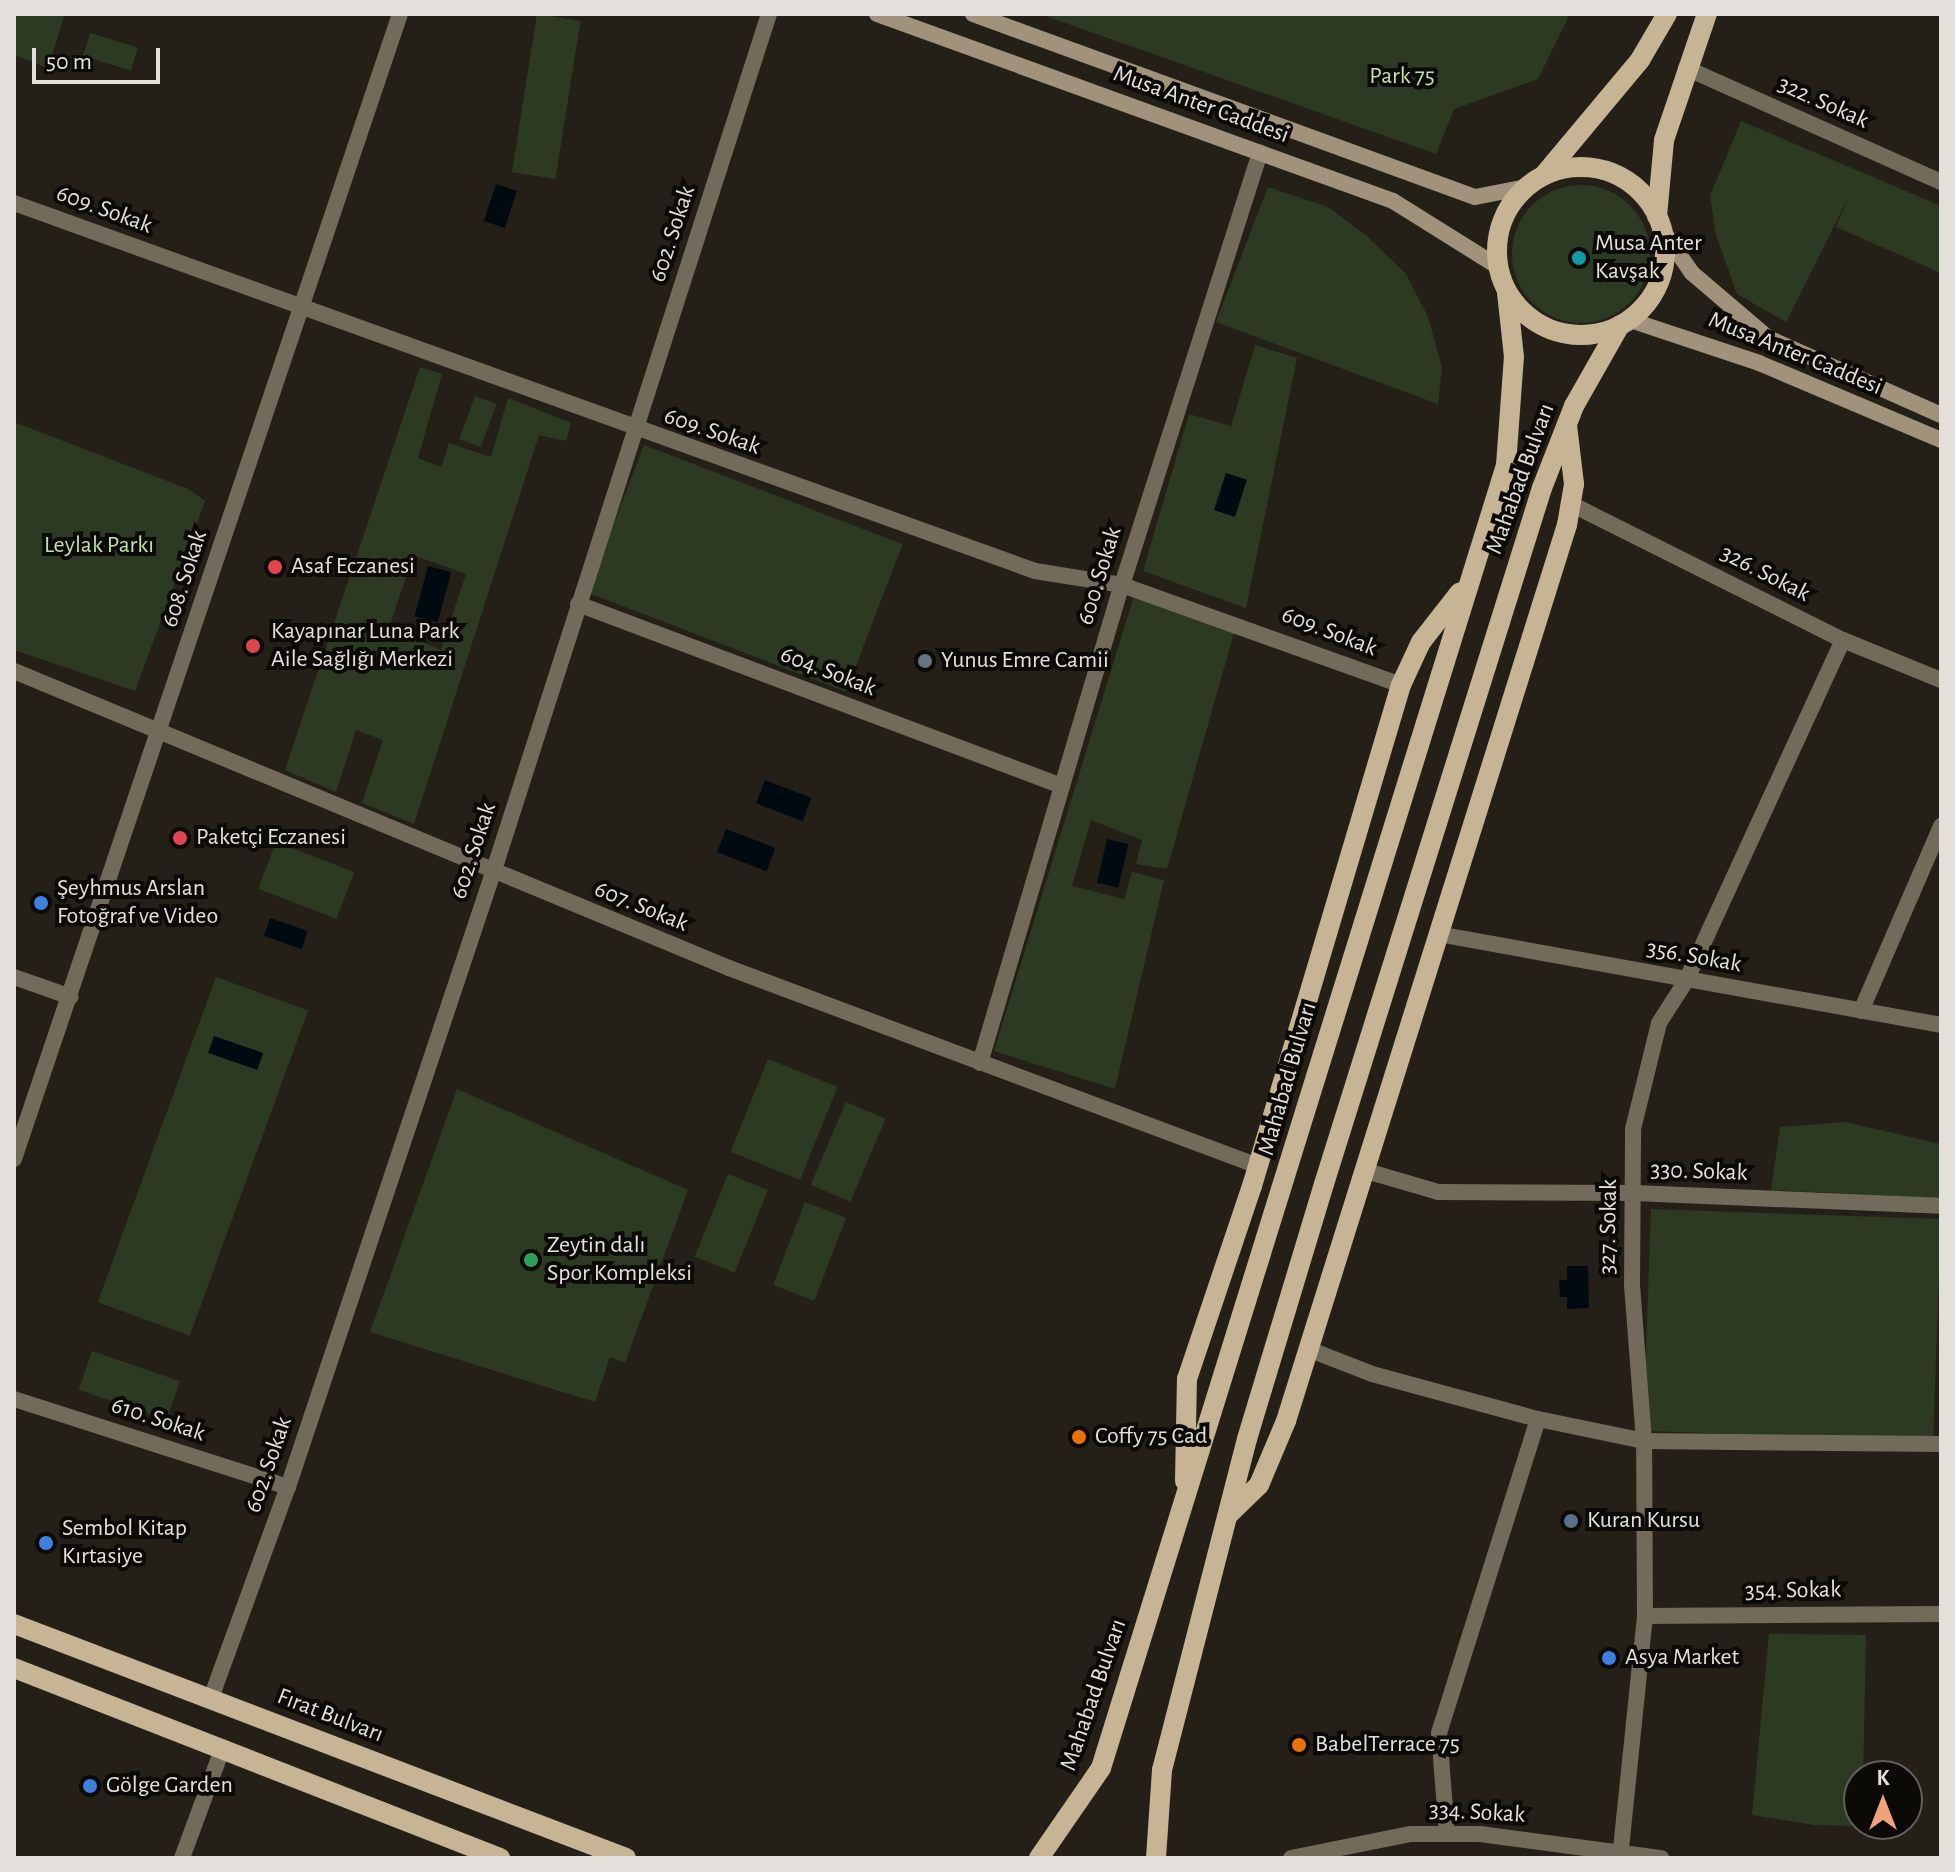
<!DOCTYPE html>
<html>
<head>
<meta charset="utf-8">
<style>
  body { margin:0 }
  #map { position:relative; width:1955px; height:1872px; overflow:hidden; background:#242018; font-family:"Alegreya Sans",sans-serif }
  div>[style] { position:absolute }
  .green>* { inset:0; background:#2c3a23; transform-origin:0 0 }
  .round { border-radius:50% }
  .water>* { inset:0; background:#000b11; transform-origin:0 0 }
  .street>* { height:16px; margin:-8px; padding:0 8px; transform-origin:8px; border-radius:8px; background:#726a5a }
  .secondary>* { height:16px; margin:-8px; padding:0 8px; transform-origin:8px; border-radius:8px; background:#a1937b }
  .primary>* { height:20px; margin:-10px; padding:0 10px; transform-origin:10px; border-radius:10px; background:#c6b494 }
  .primary>.ring { margin:-10px; padding:0; box-sizing:content-box; background:none; border:20px solid #c6b494; border-radius:50% }
  .dots>* { width:22px; height:22px; translate:-50% -50%; box-sizing:border-box; border:4px solid #0c0a07; border-radius:50% }
  span { translate:-50% -50%; white-space:nowrap; text-align:center; line-height:1.15; -webkit-text-stroke:8px #0c0a07; paint-order:stroke }
  .park-label { font-size:24px; color:#bde1a8 }
  .street-label { font-size:24px; color:#e3e0db }
  .poi-label { font-size:24px; color:#e3e0db }
  .left { translate:0 -50%; text-align:left }
  .frame { position:absolute; inset:0; border:16px solid #e3e0db; pointer-events:none }
  .north { position:absolute; left:1843px; top:1760px; width:80px; height:80px; box-sizing:border-box; background:#0c0a07; border:2px solid #62605c; border-radius:50%; rotate:0deg; font-size:22px; font-weight:700; line-height:32px; text-align:center; color:#e3e0db }
  .north::after { content:''; display:block; margin:auto; width:28px; height:36px; background:#f0a27a; clip-path:polygon(50% 0,100% 100%,50% 72%,0 100%) }
  .scale { position:absolute; left:32px; top:48px; width:128px; height:36px; box-sizing:border-box; border:4px solid #e3e0db; border-top:0; padding-left:10px; font-size:24px; line-height:28px; white-space:nowrap; color:#e3e0db; -webkit-text-stroke:6px #0c0a07; paint-order:stroke }
</style>
</head>
<body>
<div id="map">
  <div class="green">
    <div style="clip-path:polygon(14px 14px,65px 14px,48px 68px,14px 55px)"></div>
    <div style="left:537px;top:14px;width:44px;height:160px;rotate:9deg"></div>
    <div style="clip-path:polygon(1040px 14px,1570px 14px,1538px 79px,1454px 109px,1436px 154px)"></div>
    <div style="left:90px;top:33px;width:50px;height:24px;rotate:17deg"></div>
    <div style="clip-path:polygon(1741px 121px,1941px 206px,1941px 273px,1836px 227px,1849px 196px,1786px 322px,1737px 294px,1716px 235px,1710px 196px)"></div>
    <div class="round" style="left:1512px;top:185px;width:138px;height:138px"></div>
    <div style="clip-path:polygon(1268px 187px,1328px 207px,1367px 236px,1406px 274px,1428px 317px,1442px 368px,1438px 404px,1216px 322px)"></div>
    <div style="clip-path:polygon(1255px 345px,1297px 358px,1246px 608px,1143px 571px,1189px 414px,1231px 426px)"></div>
    <div style="clip-path:polygon(evenodd,420px 367px,442px 374px,418px 458px,441px 467px,449px 443px,491px 457px,508px 398px,571px 423px,566px 441px,539px 435px,414px 824px,362px 803px,383px 740px,356px 730px,336px 792px,285px 770px,420px 367px,413px 555px,466px 574px,441px 650px,389px 628px,413px 555px)"></div>
    <div style="left:475px;top:396px;width:23px;height:46px;rotate:20deg"></div>
    <div style="clip-path:polygon(14px 422px,188px 489px,205px 501px,135px 691px,14px 650px)"></div>
    <div style="left:644px;top:445px;width:277px;height:158px;rotate:21deg"></div>
    <div style="clip-path:polygon(1134px 596px,1234px 633px,1167px 869px,1136px 864px,1142px 840px,1091px 820px,1072px 886px,1124px 899px,1132px 872px,1164px 880px,1115px 1089px,994px 1051px)"></div>
    <div style="left:276px;top:842px;width:84px;height:50px;rotate:21deg"></div>
    <div style="left:216px;top:977px;width:98px;height:346px;rotate:20deg"></div>
    <div style="left:768px;top:1059px;width:75px;height:100px;rotate:22deg"></div>
    <div style="clip-path:polygon(457px 1089px,688px 1190px,625px 1363px,610px 1357px,595px 1402px,370px 1332px)"></div>
    <div style="left:846px;top:1102px;width:43px;height:90px;rotate:23deg"></div>
    <div style="clip-path:polygon(1845px 1122px,1941px 1144px,1941px 1198px,1771px 1190px,1780px 1127px)"></div>
    <div style="left:728px;top:1174px;width:43px;height:89px;rotate:22deg"></div>
    <div style="left:805px;top:1202px;width:44px;height:89px;rotate:21deg"></div>
    <div style="left:1651px;top:1209px;width:290px;height:222px;rotate:2deg"></div>
    <div style="left:92px;top:1351px;width:93px;height:41px;rotate:19deg"></div>
    <div style="clip-path:polygon(1769px 1634px,1866px 1635px,1862px 1826px,1814px 1825px,1752px 1815px)"></div>
  </div>
  <div class="water">
    <div style="left:496px;top:184px;width:22px;height:39px;rotate:18deg"></div>
    <div style="left:1226px;top:473px;width:22px;height:39px;rotate:18deg"></div>
    <div style="left:428px;top:566px;width:24px;height:52px;rotate:15deg"></div>
    <div style="left:765px;top:780px;width:50px;height:25px;rotate:21deg"></div>
    <div style="left:726px;top:829px;width:53px;height:25px;rotate:21deg"></div>
    <div style="left:1107px;top:839px;width:22px;height:45px;rotate:13deg"></div>
    <div style="left:270px;top:918px;width:40px;height:19px;rotate:19deg"></div>
    <div style="left:214px;top:1036px;width:52px;height:18px;rotate:19deg"></div>
    <div style="clip-path:polygon(1567px 1266px,1588px 1266px,1589px 1308px,1567px 1309px,1567px 1297px,1560px 1297px,1559px 1280px,1567px 1280px)"></div>
  </div>
  <div class="street">
    <div style="left:1686px;top:68px;width:279px;rotate:24.1deg"></div>
    <div style="left:14px;top:203px;width:1085px;rotate:19.82deg"></div>
    <div style="left:1035px;top:571px;width:88px;rotate:9.1deg"></div>
    <div style="left:1122px;top:585px;width:296px;rotate:19.7deg"></div>
    <div style="left:1571px;top:504px;width:304px;rotate:26.6deg"></div>
    <div style="left:1843px;top:640px;width:106px;rotate:22.2deg"></div>
    <div style="left:578px;top:604px;width:517px;rotate:20.61deg"></div>
    <div style="left:14px;top:671px;width:774px;rotate:22.56deg"></div>
    <div style="left:729px;top:968px;width:565px;rotate:20.52deg"></div>
    <div style="left:1438px;top:934px;width:511px;rotate:10.25deg"></div>
    <div style="left:14px;top:977px;width:60px;rotate:19.3deg"></div>
    <div style="left:1861px;top:1011px;width:202px;rotate:-66.6deg"></div>
    <div style="left:980px;top:1063px;width:499px;rotate:-73.5deg"></div>
    <div style="left:1122px;top:585px;width:454px;rotate:-72.3deg"></div>
    <div style="left:14px;top:1159px;width:1208px;rotate:-71.37deg"></div>
    <div style="left:1363px;top:1170px;width:78px;rotate:16.3deg"></div>
    <div style="left:1438px;top:1192px;width:196px;rotate:0.3deg"></div>
    <div style="left:1634px;top:1193px;width:307px;rotate:2.4deg"></div>
    <div style="left:1308px;top:1349px;width:69px;rotate:21.3deg"></div>
    <div style="left:1372px;top:1374px;width:172px;rotate:15.2deg"></div>
    <div style="left:1538px;top:1419px;width:108px;rotate:11.7deg"></div>
    <div style="left:1644px;top:1441px;width:297px;rotate:0.6deg"></div>
    <div style="left:14px;top:1399px;width:288px;rotate:17.8deg"></div>
    <div style="left:1645px;top:1616px;width:296px;rotate:-0.4deg"></div>
    <div style="left:211px;top:1698px;width:225px;rotate:-70deg"></div>
    <div style="left:288px;top:1487px;width:647px;rotate:-71.54deg"></div>
    <div style="left:493px;top:873px;width:902px;rotate:-72.19deg"></div>
    <div style="left:1447px;top:1834px;width:101px;rotate:-94.5deg"></div>
    <div style="left:1439px;top:1733px;width:329px;rotate:-72.5deg"></div>
    <div style="left:182px;top:1858px;width:118px;rotate:-69.7deg"></div>
    <div style="left:1291px;top:1858px;width:121px;rotate:-11.4deg"></div>
    <div style="left:1410px;top:1834px;width:70px"></div>
    <div style="left:1480px;top:1834px;width:183px;rotate:7.6deg"></div>
    <div style="left:1620px;top:1858px;width:243px;rotate:-84.1deg"></div>
    <div style="left:1645px;top:1616px;width:175px;rotate:-90.3deg"></div>
    <div style="left:1644px;top:1441px;width:155px;rotate:-94.4deg"></div>
    <div style="left:1632px;top:1286px;width:157px;rotate:-89.6deg"></div>
    <div style="left:1633px;top:1129px;width:109px;rotate:-76.2deg"></div>
    <div style="left:1659px;top:1023px;width:50px;rotate:-57.3deg"></div>
    <div style="left:1686px;top:981px;width:375px;rotate:-65.3deg"></div>
  </div>
  <div class="secondary">
    <div style="left:877px;top:14px;width:549px;rotate:19.92deg"></div>
    <div style="left:1393px;top:201px;width:123px;rotate:32deg"></div>
    <div style="left:973px;top:14px;width:534px;rotate:20.03deg"></div>
    <div style="left:1475px;top:197px;width:52px;rotate:-11.1deg"></div>
    <div style="left:1663px;top:231px;width:51px;rotate:55.4deg"></div>
    <div style="left:1692px;top:273px;width:100px;rotate:40.5deg"></div>
    <div style="left:1768px;top:338px;width:189px;rotate:24deg"></div>
    <div style="left:1630px;top:320px;width:136px;rotate:18.4deg"></div>
    <div style="left:1759px;top:363px;width:198px;rotate:22.9deg"></div>
  </div>
  <div class="primary">
    <div class="ring" style="left:1497px;top:167px;width:148px;height:148px"></div>
    <div style="left:1544px;top:175px;width:150px;rotate:-50.1deg"></div>
    <div style="left:1640px;top:60px;width:53px;rotate:-59.6deg"></div>
    <div style="left:1657px;top:216px;width:76px;rotate:-84.7deg"></div>
    <div style="left:1664px;top:140px;width:133px;rotate:-71.2deg"></div>
    <div style="left:1185px;top:1481px;width:102px;rotate:-88.9deg"></div>
    <div style="left:1187px;top:1379px;width:204px;rotate:-71.4deg"></div>
    <div style="left:1252px;top:1186px;width:523px;rotate:-73.44deg"></div>
    <div style="left:1401px;top:685px;width:47px;rotate:-65.1deg"></div>
    <div style="left:1421px;top:642px;width:63px;rotate:-52deg"></div>
    <div style="left:1228px;top:1515px;width:43px;rotate:-44.1deg"></div>
    <div style="left:1259px;top:1485px;width:69px;rotate:-67.1deg"></div>
    <div style="left:1286px;top:1421px;width:939px;rotate:-72.59deg"></div>
    <div style="left:1567px;top:525px;width:42px;rotate:-80.3deg"></div>
    <div style="left:1574px;top:484px;width:59px;rotate:-96.8deg"></div>
    <div style="left:14px;top:1624px;width:655px;rotate:20.92deg"></div>
    <div style="left:14px;top:1668px;width:522px;rotate:21.35deg"></div>
    <div style="left:1039px;top:1858px;width:109px;rotate:-55.4deg"></div>
    <div style="left:1101px;top:1768px;width:1364px;rotate:-72.73deg"></div>
    <div style="left:1506px;top:465px;width:108px;rotate:-85.8deg"></div>
    <div style="left:1514px;top:357px;width:64px;rotate:-96.2deg"></div>
    <div style="left:1156px;top:1858px;width:88px;rotate:-86.1deg"></div>
    <div style="left:1162px;top:1770px;width:342px;rotate:-75.6deg"></div>
    <div style="left:1247px;top:1439px;width:266px;rotate:-73.2deg"></div>
    <div style="left:1324px;top:1184px;width:729px;rotate:-72.61deg"></div>
    <div style="left:1542px;top:488px;width:88px;rotate:-68.7deg"></div>
    <div style="left:1574px;top:406px;width:93px;rotate:-60.4deg"></div>
  </div>
  <div class="dots">
    <div style="left:1579px;top:258px;background:#0f9aa8"></div>
    <div style="left:275px;top:567px;background:#e0444e"></div>
    <div style="left:253px;top:646px;background:#e0444e"></div>
    <div style="left:925px;top:661px;background:#6b7280"></div>
    <div style="left:180px;top:838px;background:#e0444e"></div>
    <div style="left:41px;top:903px;background:#3f7fe0"></div>
    <div style="left:531px;top:1260px;background:#2e9e5b"></div>
    <div style="left:1079px;top:1437px;background:#e8710a"></div>
    <div style="left:1571px;top:1521px;background:#5c6f8a"></div>
    <div style="left:46px;top:1543px;background:#3f7fe0"></div>
    <div style="left:1609px;top:1658px;background:#3f7fe0"></div>
    <div style="left:1299px;top:1745px;background:#e8710a"></div>
    <div style="left:90px;top:1786px;background:#3f7fe0"></div>
  </div>
  <div class="park-label">
    <span style="left:1402px;top:77px">Park 75</span>
    <span style="left:99px;top:546px">Leylak Parkı</span>
  </div>
  <div class="street-label">
    <span style="left:1823px;top:103px;rotate:24deg">322. Sokak</span>
    <span style="left:1201px;top:105px;rotate:20deg">Musa Anter Caddesi</span>
    <span style="left:104px;top:210px;rotate:20deg">609. Sokak</span>
    <span style="left:673px;top:234px;rotate:-72deg">602. Sokak</span>
    <span style="left:1795px;top:354px;rotate:22deg">Musa Anter Caddesi</span>
    <span style="left:712px;top:432px;rotate:19deg">609. Sokak</span>
    <span style="left:1521px;top:479px;rotate:-70deg">Mahabad Bulvarı</span>
    <span style="left:1765px;top:574px;rotate:27deg">326. Sokak</span>
    <span style="left:1100px;top:576px;rotate:-73deg">600. Sokak</span>
    <span style="left:185px;top:579px;rotate:-72deg">608. Sokak</span>
    <span style="left:1329px;top:632px;rotate:21deg">609. Sokak</span>
    <span style="left:828px;top:672px;rotate:21deg">604. Sokak</span>
    <span style="left:474px;top:851px;rotate:-72deg">602. Sokak</span>
    <span style="left:641px;top:907px;rotate:22deg">607. Sokak</span>
    <span style="left:1694px;top:957px;rotate:10deg">356. Sokak</span>
    <span style="left:1288px;top:1079px;rotate:-74deg">Mahabad Bulvarı</span>
    <span style="left:1699px;top:1172px;rotate:2deg">330. Sokak</span>
    <span style="left:1609px;top:1227px;rotate:-89deg">327. Sokak</span>
    <span style="left:158px;top:1420px;rotate:18deg">610. Sokak</span>
    <span style="left:269px;top:1465px;rotate:-71deg">602. Sokak</span>
    <span style="left:1793px;top:1591px;rotate:-1deg">354. Sokak</span>
    <span style="left:1094px;top:1695px;rotate:-71deg">Mahabad Bulvarı</span>
    <span style="left:330px;top:1716px;rotate:21deg">Fırat Bulvarı</span>
    <span style="left:1477px;top:1813px;rotate:3deg">334. Sokak</span>
  </div>
  <div class="poi-label">
    <span class="left" style="left:1595px;top:258px">Musa Anter<br>Kavşak</span>
    <span class="left" style="left:291px;top:567px">Asaf Eczanesi</span>
    <span class="left" style="left:271px;top:646px">Kayapınar Luna Park<br>Aile Sağlığı Merkezi</span>
    <span class="left" style="left:941px;top:661px">Yunus Emre Camii</span>
    <span class="left" style="left:196px;top:838px">Paketçi Eczanesi</span>
    <span class="left" style="left:57px;top:903px">Şeyhmus Arslan<br>Fotoğraf ve Video</span>
    <span class="left" style="left:547px;top:1260px">Zeytin dalı<br>Spor Kompleksi</span>
    <span class="left" style="left:1095px;top:1437px">Coffy 75 Cad</span>
    <span class="left" style="left:1587px;top:1521px">Kuran Kursu</span>
    <span class="left" style="left:62px;top:1543px">Sembol Kitap<br>Kırtasiye</span>
    <span class="left" style="left:1625px;top:1658px">Asya Market</span>
    <span class="left" style="left:1315px;top:1745px">BabelTerrace 75</span>
    <span class="left" style="left:106px;top:1786px">Gölge Garden</span>
  </div>
  <div class="frame"></div>
  <div class="north">K</div>
  <div class="scale">50 m</div>
</div>
</body>
</html>
